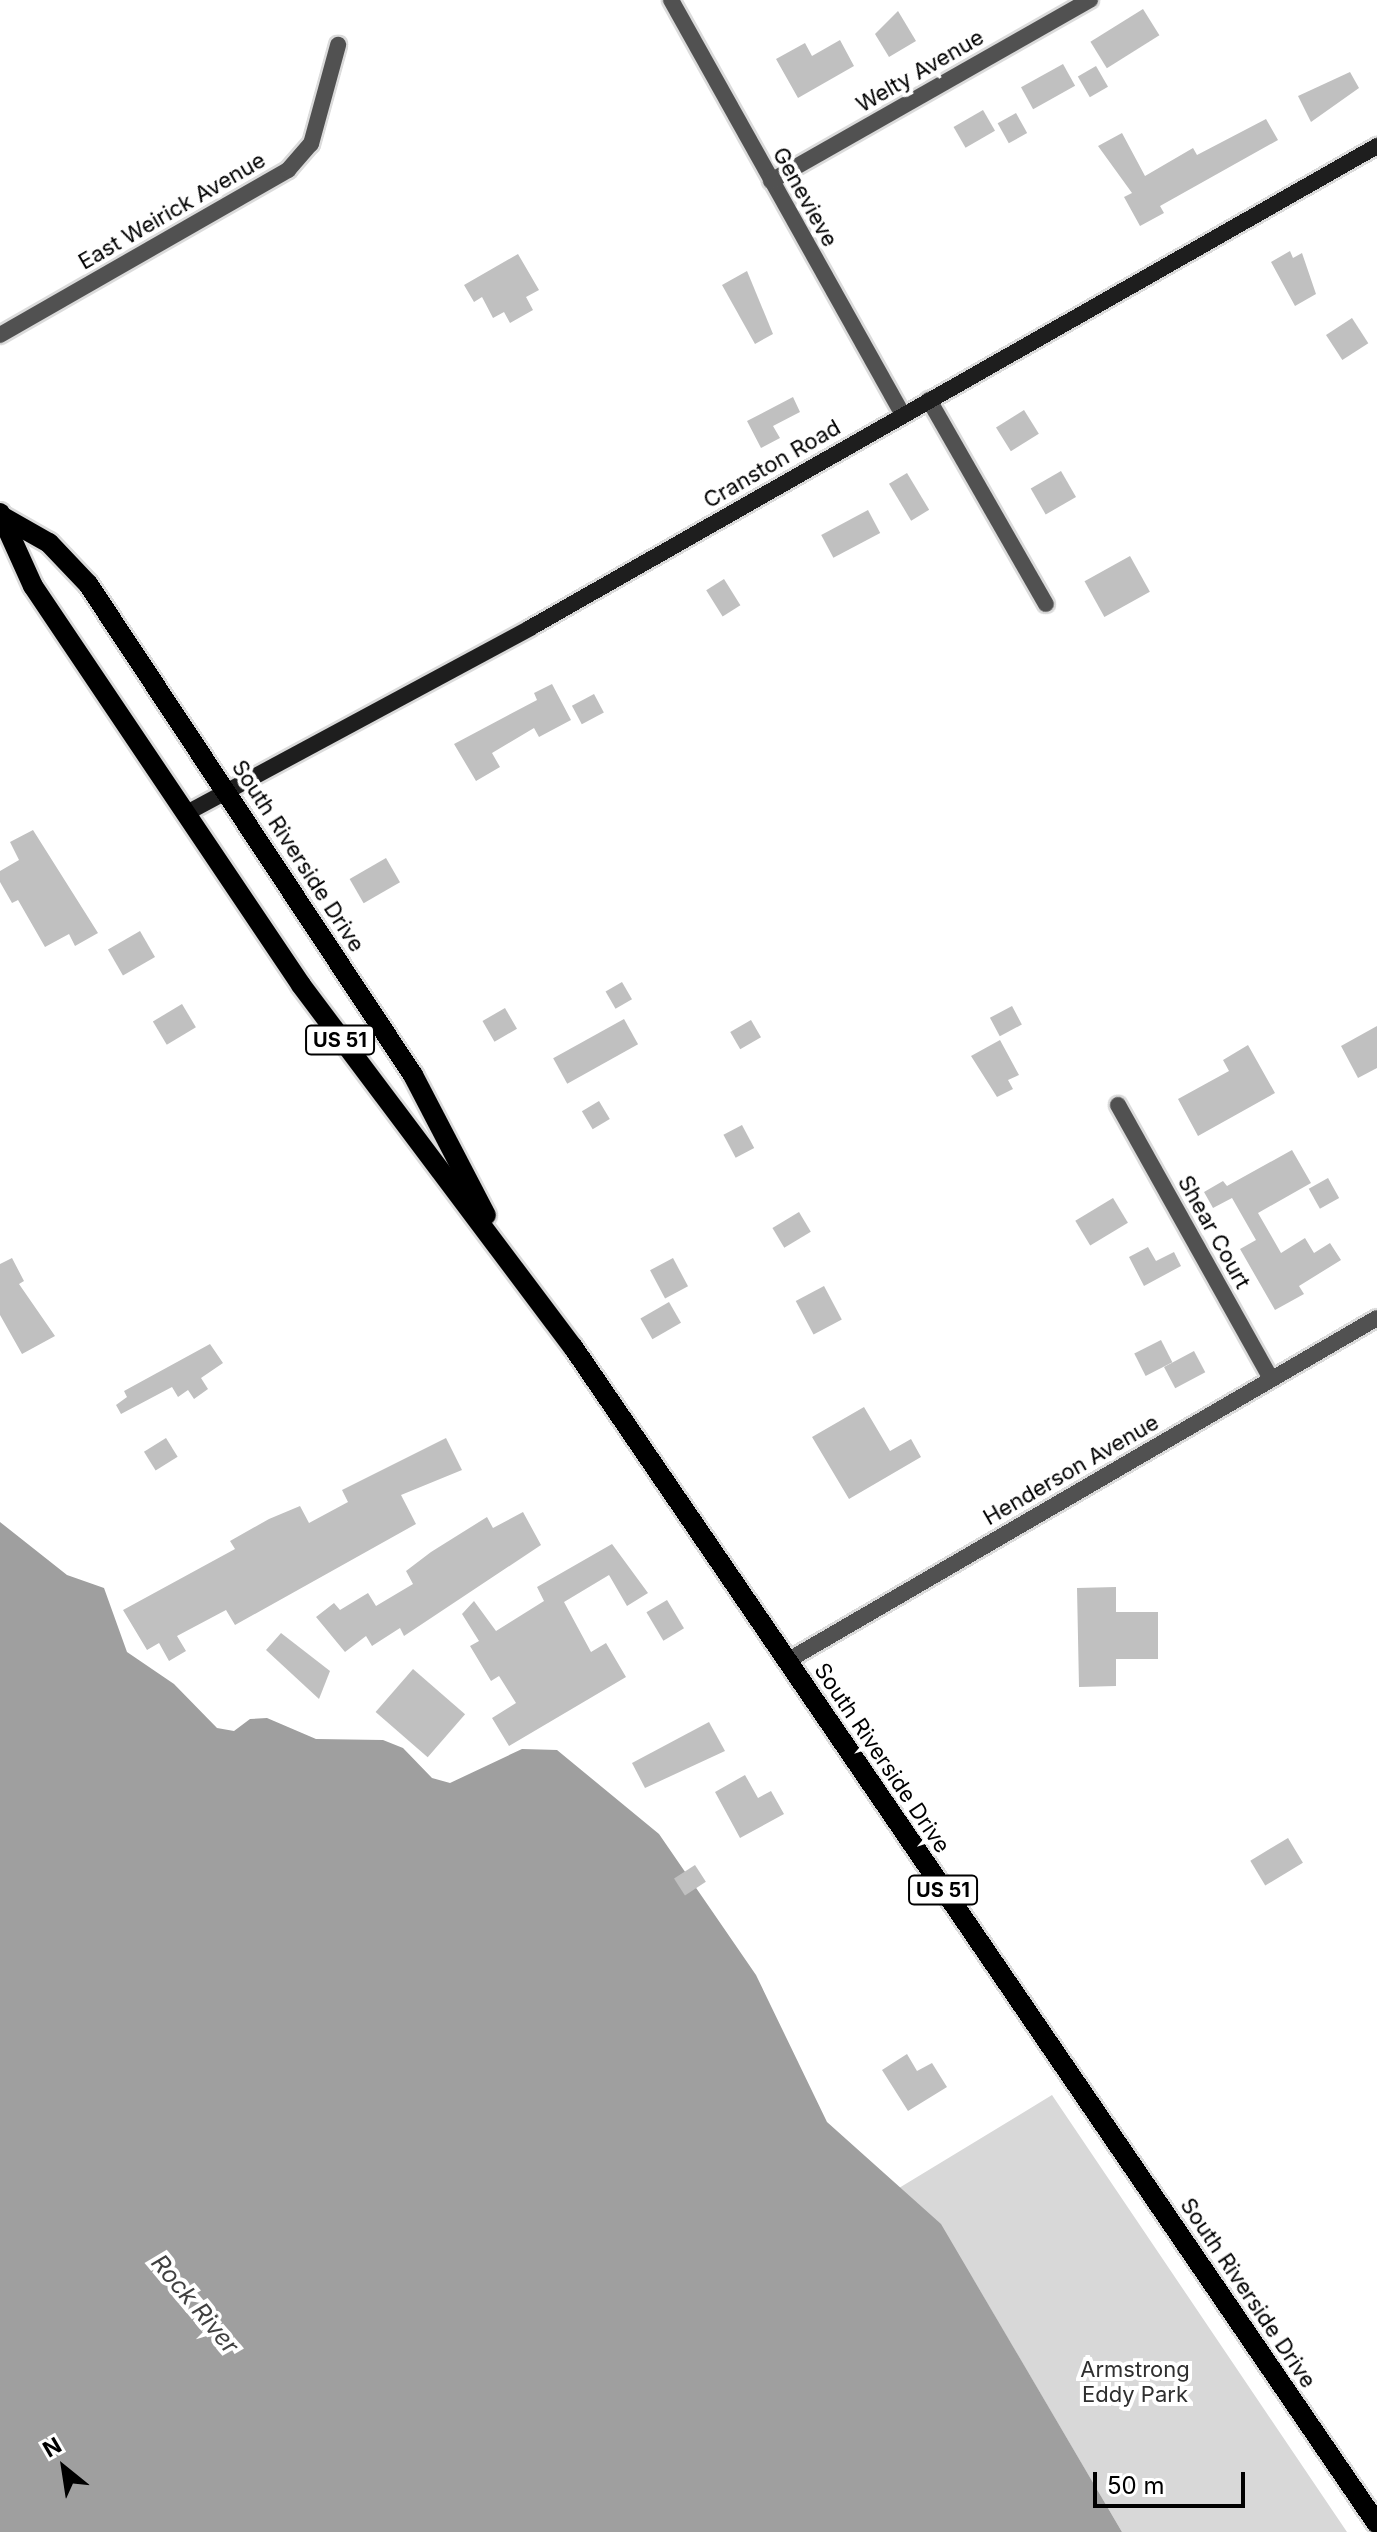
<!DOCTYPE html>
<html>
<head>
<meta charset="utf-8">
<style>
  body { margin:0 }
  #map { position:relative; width:1377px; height:2532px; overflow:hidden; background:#fff; font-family:Inter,sans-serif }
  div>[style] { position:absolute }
  .green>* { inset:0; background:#d8d8d8 }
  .water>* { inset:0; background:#9f9f9f }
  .building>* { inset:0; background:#c0c0c0; transform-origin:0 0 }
  .roads { filter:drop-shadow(2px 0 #dbdbdb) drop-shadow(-2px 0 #dbdbdb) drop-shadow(0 2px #dbdbdb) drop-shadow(0 -2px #dbdbdb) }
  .street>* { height:16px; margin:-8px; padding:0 8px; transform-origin:8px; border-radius:8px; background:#515151 }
  .secondary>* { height:16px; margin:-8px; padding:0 8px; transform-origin:8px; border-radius:8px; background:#1e1e1e }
  .primary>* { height:20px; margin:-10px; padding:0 10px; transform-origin:10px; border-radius:10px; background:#000 }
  span { translate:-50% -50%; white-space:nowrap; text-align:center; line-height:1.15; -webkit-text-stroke:8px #fff; paint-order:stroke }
  .shield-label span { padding:2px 6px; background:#fff; border:2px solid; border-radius:6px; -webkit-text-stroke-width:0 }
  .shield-label { font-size:20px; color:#000; font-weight:700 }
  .street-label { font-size:22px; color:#000 }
  .park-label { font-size:22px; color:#2f2f2f }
  .water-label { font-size:24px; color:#404040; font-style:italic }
  .north { position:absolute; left:24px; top:2428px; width:80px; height:80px; -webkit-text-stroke:6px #fff; paint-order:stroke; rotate:330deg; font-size:22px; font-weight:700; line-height:32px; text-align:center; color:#000 }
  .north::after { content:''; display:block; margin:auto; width:28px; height:36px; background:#000; clip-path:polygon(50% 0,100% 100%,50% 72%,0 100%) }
  .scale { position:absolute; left:1093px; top:2472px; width:152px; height:36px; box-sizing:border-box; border:4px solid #000; border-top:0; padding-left:10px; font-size:24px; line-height:28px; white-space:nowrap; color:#000; -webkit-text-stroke:6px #fff; paint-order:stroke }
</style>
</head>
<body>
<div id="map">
  <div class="green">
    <div style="clip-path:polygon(1052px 2095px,1347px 2532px,1122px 2532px,973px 2279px,899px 2188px)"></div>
  </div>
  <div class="water">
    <div style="clip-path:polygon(0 1522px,67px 1575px,104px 1588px,127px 1652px,174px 1684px,217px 1728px,234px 1731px,250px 1719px,267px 1718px,316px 1739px,383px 1740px,403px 1748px,432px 1778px,450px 1783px,522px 1749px,557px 1750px,659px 1834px,756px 1975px,827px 2122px,941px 2224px,1122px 2532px,0 2532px)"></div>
  </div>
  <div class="building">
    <div style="left:1143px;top:9px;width:31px;height:62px;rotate:58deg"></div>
    <div style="clip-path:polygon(898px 11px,916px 41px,889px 57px,875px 34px)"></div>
    <div style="clip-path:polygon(840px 40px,854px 66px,798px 98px,776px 59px,805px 43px,812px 56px)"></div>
    <div style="left:1063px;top:64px;width:25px;height:48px;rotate:61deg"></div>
    <div style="left:1096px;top:66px;width:24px;height:21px;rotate:60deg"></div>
    <div style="clip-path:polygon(1350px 72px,1359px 88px,1311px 122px,1298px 96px)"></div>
    <div style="left:983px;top:110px;width:24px;height:34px;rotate:60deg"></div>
    <div style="left:1016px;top:113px;width:23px;height:21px;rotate:61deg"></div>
    <div style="clip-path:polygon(1266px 119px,1278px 140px,1160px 206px,1164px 213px,1140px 226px,1124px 197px,1132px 193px,1098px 146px,1122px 133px,1145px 176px,1193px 148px,1197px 155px)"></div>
    <div style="clip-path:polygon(1290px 251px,1293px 258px,1302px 253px,1316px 294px,1295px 306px,1271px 262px)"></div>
    <div style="clip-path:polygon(518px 254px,539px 290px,526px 297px,533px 310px,510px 323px,504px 312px,493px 318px,482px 297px,474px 302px,464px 285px)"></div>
    <div style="clip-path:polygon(747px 271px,773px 334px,755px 344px,722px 285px)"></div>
    <div style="left:1352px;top:318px;width:30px;height:31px;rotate:57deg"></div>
    <div style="clip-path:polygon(793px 397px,800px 412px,773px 426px,780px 438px,761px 448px,747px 421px)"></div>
    <div style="left:1024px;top:410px;width:28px;height:33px;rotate:58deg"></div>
    <div style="left:1061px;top:471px;width:30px;height:35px;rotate:60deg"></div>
    <div style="left:907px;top:473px;width:43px;height:21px;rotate:59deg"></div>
    <div style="left:868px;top:510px;width:26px;height:53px;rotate:62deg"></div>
    <div style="left:1130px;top:556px;width:41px;height:52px;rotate:61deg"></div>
    <div style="left:724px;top:579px;width:31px;height:21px;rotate:58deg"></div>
    <div style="clip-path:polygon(552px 684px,571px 720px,539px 737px,534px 728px,492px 753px,500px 767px,476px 781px,454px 744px,537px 700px,534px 693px)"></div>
    <div style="left:594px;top:694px;width:21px;height:25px;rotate:62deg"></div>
    <div style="clip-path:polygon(33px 830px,98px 933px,75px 946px,69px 934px,45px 947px,18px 900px,12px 903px,0 882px,0 871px,19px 860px,10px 842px)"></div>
    <div style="left:386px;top:858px;width:28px;height:42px;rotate:60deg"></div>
    <div style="left:140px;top:931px;width:30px;height:37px;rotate:60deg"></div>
    <div style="left:622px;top:982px;width:20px;height:19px;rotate:60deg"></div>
    <div style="left:182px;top:1004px;width:27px;height:34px;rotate:59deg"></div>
    <div style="left:1012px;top:1006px;width:21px;height:25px;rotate:62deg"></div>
    <div style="left:505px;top:1008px;width:24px;height:26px;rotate:60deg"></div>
    <div style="left:624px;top:1019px;width:29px;height:81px;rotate:61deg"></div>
    <div style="left:751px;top:1020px;width:20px;height:24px;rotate:60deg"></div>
    <div style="clip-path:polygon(1377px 1026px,1377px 1068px,1358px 1078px,1341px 1046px)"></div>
    <div style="clip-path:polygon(1000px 1040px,1019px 1075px,1008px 1080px,1013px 1089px,997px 1097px,971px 1056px)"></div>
    <div style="clip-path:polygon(1248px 1045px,1275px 1093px,1198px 1136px,1178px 1099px,1229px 1071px,1223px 1060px)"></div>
    <div style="left:599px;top:1101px;width:21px;height:20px;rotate:59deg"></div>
    <div style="left:742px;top:1125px;width:26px;height:21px;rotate:62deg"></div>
    <div style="clip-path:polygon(1292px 1150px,1311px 1183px,1258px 1213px,1281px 1253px,1305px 1238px,1314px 1253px,1330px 1243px,1341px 1260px,1299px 1286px,1304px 1294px,1275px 1310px,1240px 1249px,1256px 1240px,1232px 1198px,1213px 1208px,1204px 1192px,1223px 1181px,1227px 1186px)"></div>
    <div style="left:1328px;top:1178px;width:23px;height:22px;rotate:61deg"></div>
    <div style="left:1113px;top:1198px;width:29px;height:44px;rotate:59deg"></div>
    <div style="left:799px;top:1212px;width:23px;height:31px;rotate:59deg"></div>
    <div style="clip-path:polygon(1148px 1247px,1156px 1261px,1174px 1252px,1181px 1266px,1144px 1286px,1129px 1257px)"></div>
    <div style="clip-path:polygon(12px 1258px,24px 1281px,19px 1284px,55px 1336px,22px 1354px,0 1315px,0 1264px)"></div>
    <div style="left:673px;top:1258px;width:32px;height:26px;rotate:62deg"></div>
    <div style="left:824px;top:1286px;width:38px;height:32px;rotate:62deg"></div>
    <div style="left:669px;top:1302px;width:24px;height:33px;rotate:60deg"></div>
    <div style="left:1161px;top:1340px;width:25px;height:30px;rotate:63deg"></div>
    <div style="clip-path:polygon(210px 1344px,223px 1363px,201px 1378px,208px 1389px,194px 1399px,188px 1390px,178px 1397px,172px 1387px,121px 1414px,116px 1405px,127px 1397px,124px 1391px)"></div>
    <div style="left:1194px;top:1351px;width:24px;height:34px;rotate:62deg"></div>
    <div style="clip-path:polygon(864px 1407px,890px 1451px,911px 1439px,921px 1457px,849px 1499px,812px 1437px)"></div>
    <div style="left:166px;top:1438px;width:22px;height:26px;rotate:58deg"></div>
    <div style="clip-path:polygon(446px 1438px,462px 1470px,401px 1495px,416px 1524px,235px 1625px,226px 1610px,177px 1636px,186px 1651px,169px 1661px,159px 1643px,147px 1650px,123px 1610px,235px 1549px,230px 1541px,269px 1519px,300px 1506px,309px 1523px,348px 1502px,342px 1490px)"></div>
    <div style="clip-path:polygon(523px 1512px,541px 1545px,404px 1636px,400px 1628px,372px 1646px,366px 1636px,345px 1652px,316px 1617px,334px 1603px,340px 1610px,368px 1593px,376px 1606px,413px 1584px,406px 1571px,431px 1552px,487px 1517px,493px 1528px)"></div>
    <div style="clip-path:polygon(612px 1544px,648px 1593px,627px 1606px,609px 1575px,564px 1602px,591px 1652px,606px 1643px,626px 1677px,509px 1746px,492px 1718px,516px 1703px,499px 1676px,491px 1681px,470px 1646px,479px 1641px,462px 1614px,474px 1601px,496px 1631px,544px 1601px,537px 1587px)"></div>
    <div style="clip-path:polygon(1116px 1587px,1116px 1612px,1158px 1612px,1158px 1659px,1116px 1659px,1116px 1686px,1079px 1687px,1077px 1588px)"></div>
    <div style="left:667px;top:1600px;width:33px;height:24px;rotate:59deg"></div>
    <div style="clip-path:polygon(281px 1633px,330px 1671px,319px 1699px,266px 1650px)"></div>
    <div style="left:413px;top:1669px;width:69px;height:57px;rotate:41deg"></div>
    <div style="clip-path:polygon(709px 1722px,725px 1751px,645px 1788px,632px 1763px)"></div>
    <div style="clip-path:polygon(745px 1775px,758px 1798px,771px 1791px,784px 1814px,740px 1838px,715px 1792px)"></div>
    <div style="left:1288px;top:1838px;width:29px;height:44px;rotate:59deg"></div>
    <div style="left:695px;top:1865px;width:20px;height:25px;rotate:57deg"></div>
    <div style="clip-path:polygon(907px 2054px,917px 2071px,932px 2063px,947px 2087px,908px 2111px,882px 2070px)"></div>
  </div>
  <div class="roads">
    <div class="street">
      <div style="left:671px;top:0;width:475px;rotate:60.8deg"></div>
      <div style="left:771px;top:181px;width:367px;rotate:-29.6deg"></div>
      <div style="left:0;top:335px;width:332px;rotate:-29.8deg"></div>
      <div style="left:288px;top:170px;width:35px;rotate:-49deg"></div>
      <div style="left:311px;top:144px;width:103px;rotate:-74.7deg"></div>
      <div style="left:929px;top:400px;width:235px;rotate:60.2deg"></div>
      <div style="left:1118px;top:1105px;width:314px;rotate:60.8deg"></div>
      <div style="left:787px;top:1661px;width:682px;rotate:-30.17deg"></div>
    </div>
    <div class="secondary">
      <div style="left:185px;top:814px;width:392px;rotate:-28.3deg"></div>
      <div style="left:530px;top:628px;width:975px;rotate:-29.64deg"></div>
    </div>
    <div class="primary">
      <div style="left:0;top:513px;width:80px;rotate:65.7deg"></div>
      <div style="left:33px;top:586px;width:481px;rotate:56.1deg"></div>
      <div style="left:301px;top:985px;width:453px;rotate:53.1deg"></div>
      <div style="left:573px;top:1347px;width:1425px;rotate:55.66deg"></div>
      <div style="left:3px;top:517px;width:53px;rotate:29.5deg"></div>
      <div style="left:49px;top:543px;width:57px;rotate:46.4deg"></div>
      <div style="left:88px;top:584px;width:589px;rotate:56.5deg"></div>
      <div style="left:413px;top:1075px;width:158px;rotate:62.5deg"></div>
    </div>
  </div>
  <div class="shield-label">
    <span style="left:340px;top:1040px">US 51</span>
    <span style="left:943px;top:1890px">US 51</span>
  </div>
  <div class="street-label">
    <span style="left:920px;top:71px;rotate:-30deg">Welty Avenue</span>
    <span style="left:805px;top:197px;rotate:61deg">Genevieve</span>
    <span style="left:172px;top:211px;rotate:-30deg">East Weirick Avenue</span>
    <span style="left:772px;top:464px;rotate:-30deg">Cranston Road</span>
    <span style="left:298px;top:856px;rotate:57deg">South Riverside Drive</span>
    <span style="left:1214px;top:1232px;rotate:61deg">Shear Court</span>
    <span style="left:1071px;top:1470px;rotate:-30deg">Henderson Avenue</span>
    <span style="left:882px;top:1758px;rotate:56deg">South Riverside Drive</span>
    <span style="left:1248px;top:2293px;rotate:56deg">South Riverside Drive</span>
  </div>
  <div class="park-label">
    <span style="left:1135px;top:2382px">Armstrong<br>Eddy Park</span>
  </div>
  <div class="water-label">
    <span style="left:195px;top:2304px;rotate:50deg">Rock River</span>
  </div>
  <div class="north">N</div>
  <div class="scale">50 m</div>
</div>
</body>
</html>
